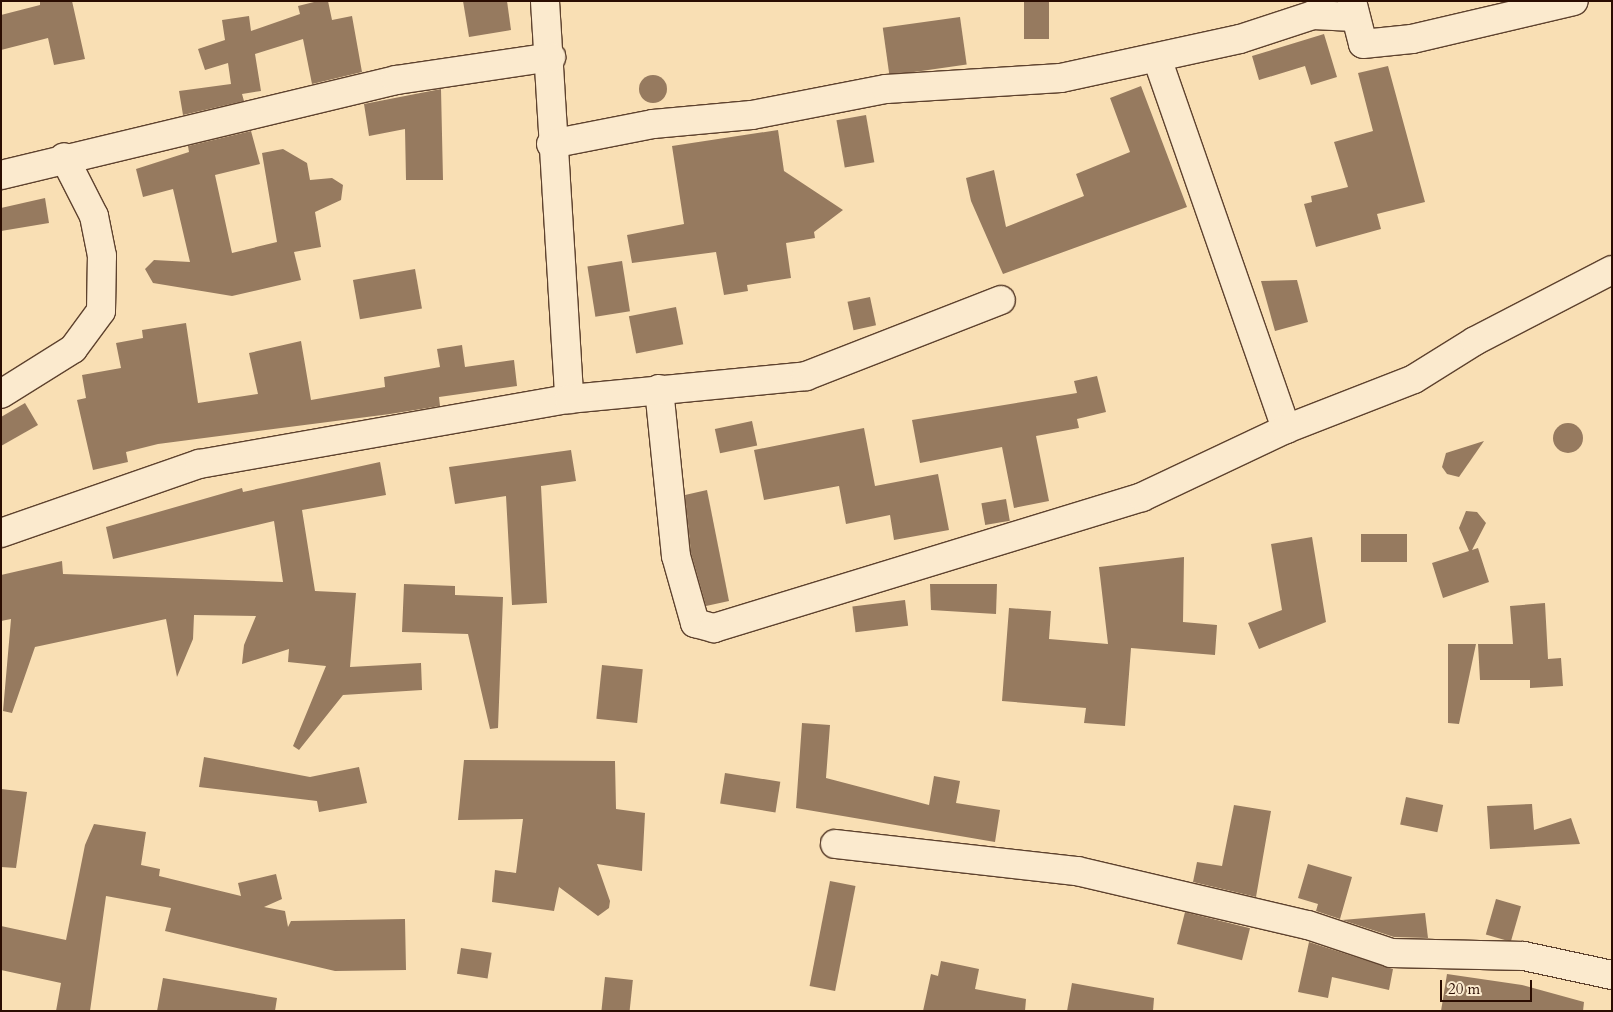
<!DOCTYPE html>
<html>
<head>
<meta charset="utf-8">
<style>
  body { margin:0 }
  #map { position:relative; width:1613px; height:1012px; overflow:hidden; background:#f9dfb4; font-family:Cardo,serif }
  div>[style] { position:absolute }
  .building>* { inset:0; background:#967a5f; transform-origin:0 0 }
  .round { border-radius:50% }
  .roads { filter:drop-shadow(1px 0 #5e422e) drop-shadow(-1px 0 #5e422e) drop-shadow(0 1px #5e422e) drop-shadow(0 -1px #5e422e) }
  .minor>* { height:28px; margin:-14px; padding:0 14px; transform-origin:14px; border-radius:14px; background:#fbeace }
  span { translate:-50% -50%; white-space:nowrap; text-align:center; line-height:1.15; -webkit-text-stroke:4px #fbeace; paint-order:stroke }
  .frame { position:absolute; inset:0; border:2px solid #2b0d02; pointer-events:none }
  .scale { position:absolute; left:1440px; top:980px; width:92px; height:22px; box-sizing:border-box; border:2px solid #2b0d02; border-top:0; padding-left:6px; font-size:15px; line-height:18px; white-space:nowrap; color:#2b0d02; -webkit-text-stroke:4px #fbeace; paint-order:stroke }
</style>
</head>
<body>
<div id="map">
  <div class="building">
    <div style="clip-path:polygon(40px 1px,72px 1px,85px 59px,54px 65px,48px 38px,1px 50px,1px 15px,40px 5px)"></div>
    <div style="clip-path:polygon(318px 1px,328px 1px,332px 20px,352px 16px,362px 72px,312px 84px,303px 39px,255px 54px,261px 91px,242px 94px,244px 101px,183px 115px,179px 91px,231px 84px,228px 63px,205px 70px,198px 49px,225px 40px,222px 20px,249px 16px,251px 31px,300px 14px,298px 6px)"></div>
    <div style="clip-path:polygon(463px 1px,507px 1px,511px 30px,469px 37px)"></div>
    <div style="left:1024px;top:1px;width:25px;height:38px"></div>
    <div style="left:960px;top:17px;width:48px;height:78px;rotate:82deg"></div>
    <div style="clip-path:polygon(1324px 34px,1337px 77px,1311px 85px,1305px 66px,1259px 80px,1252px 56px)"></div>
    <div style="clip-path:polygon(1388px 66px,1425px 202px,1377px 214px,1381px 229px,1316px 247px,1304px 204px,1312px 202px,1311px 196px,1348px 187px,1334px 142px,1373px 131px,1358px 73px)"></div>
    <div class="round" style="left:639px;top:75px;width:28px;height:28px"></div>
    <div style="clip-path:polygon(1141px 86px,1187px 207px,1003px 274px,971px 201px,966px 178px,994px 170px,1006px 227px,1084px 196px,1076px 174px,1130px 152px,1110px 98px)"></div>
    <div style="clip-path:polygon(441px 89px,443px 180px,406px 180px,405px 129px,369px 136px,364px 104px)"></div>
    <div style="left:866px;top:115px;width:48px;height:30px;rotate:80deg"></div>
    <div style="clip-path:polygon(778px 130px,784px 171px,843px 210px,814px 232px,815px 238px,786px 243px,791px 278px,747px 285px,748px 291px,724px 295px,716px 252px,632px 263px,627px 235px,684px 224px,672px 146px)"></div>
    <div style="clip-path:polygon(251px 131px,260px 164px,215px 175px,232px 253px,277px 242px,262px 153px,283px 149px,307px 163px,310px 180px,332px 178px,343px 185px,341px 200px,315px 212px,321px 247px,294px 252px,301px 280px,232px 296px,153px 283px,145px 269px,154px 260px,190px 262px,173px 189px,143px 197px,136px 169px,189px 152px,188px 146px)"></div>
    <div style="clip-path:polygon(45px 198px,49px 223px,1px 231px,1px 208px)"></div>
    <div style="left:622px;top:261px;width:51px;height:35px;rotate:81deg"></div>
    <div style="left:415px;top:269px;width:40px;height:63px;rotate:80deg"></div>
    <div style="clip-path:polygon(1297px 280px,1308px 322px,1275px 331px,1261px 281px)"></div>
    <div style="left:870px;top:297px;width:29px;height:23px;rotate:78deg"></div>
    <div style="left:676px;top:307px;width:38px;height:48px;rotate:79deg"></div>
    <div style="clip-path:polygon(186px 323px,198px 403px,258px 394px,249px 353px,301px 341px,311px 400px,385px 387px,384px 377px,440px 367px,437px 349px,462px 345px,465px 367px,514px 360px,517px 386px,439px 397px,440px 406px,390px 414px,158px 444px,126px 452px,128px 462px,93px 470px,77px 400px,86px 398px,82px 375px,121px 368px,116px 343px,143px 338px,142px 330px)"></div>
    <div style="clip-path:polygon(1097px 376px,1106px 412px,1077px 419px,1079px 428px,1036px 436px,1049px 501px,1014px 508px,1002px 447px,920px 463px,912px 420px,1077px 393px,1074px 381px)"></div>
    <div style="clip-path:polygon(25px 403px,38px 425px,1px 446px,1px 417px)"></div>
    <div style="left:752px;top:421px;width:25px;height:38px;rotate:78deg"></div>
    <div class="round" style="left:1553px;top:423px;width:30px;height:30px"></div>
    <div style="clip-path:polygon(864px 428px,875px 486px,938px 474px,949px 530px,894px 540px,890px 515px,846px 524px,839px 486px,764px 500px,754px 450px)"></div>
    <div style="clip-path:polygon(1484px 441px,1459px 477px,1447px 474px,1442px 467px,1446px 453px)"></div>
    <div style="clip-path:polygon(571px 450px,576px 481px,541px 486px,547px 603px,512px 605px,506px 496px,455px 504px,449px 467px)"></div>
    <div style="clip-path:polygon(380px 462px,386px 495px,302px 510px,315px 591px,356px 593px,350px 667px,421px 663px,422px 690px,343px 695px,299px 750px,293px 746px,326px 666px,288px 662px,289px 649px,242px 664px,244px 645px,256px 616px,194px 615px,193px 639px,177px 677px,166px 619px,35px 647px,12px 713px,3px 711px,11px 619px,1px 621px,1px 575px,62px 561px,63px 574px,283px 582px,274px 521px,113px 559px,106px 527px,242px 488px,243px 492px)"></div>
    <div style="clip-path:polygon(707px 490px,729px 601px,706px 606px,691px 553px,685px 495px)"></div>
    <div style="left:1006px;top:499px;width:22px;height:25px;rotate:80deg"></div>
    <div style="clip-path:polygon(1466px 511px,1477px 512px,1486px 523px,1472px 550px,1478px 548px,1489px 582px,1443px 598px,1432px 563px,1469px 551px,1459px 528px)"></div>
    <div style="left:1361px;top:534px;width:46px;height:28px"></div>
    <div style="clip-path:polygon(1312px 537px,1326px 622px,1259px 649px,1248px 623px,1282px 610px,1271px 544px)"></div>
    <div style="clip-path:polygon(1184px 557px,1183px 622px,1217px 625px,1215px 655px,1131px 648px,1125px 726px,1084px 723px,1086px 708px,1002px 701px,1009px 608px,1051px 611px,1049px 639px,1108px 644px,1099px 567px)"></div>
    <div style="clip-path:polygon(404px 584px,455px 586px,455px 595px,503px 597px,498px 728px,490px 729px,468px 634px,402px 632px)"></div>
    <div style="clip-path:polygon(930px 584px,997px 584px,996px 614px,931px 610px)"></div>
    <div style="left:905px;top:600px;width:26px;height:53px;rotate:83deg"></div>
    <div style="clip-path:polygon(1545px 603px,1548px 659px,1561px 658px,1563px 686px,1530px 688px,1530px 680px,1480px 680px,1478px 644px,1513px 644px,1510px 606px)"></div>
    <div style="clip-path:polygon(1448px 644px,1476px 644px,1459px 724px,1448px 723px)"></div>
    <div style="left:602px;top:665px;width:41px;height:54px;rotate:6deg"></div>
    <div style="clip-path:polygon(802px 723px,830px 725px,826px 778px,929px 805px,934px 776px,960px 781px,956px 803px,1000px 810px,995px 842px,796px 808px)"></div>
    <div style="clip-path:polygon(204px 757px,310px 777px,359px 767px,367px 803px,319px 812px,317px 801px,199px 787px)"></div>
    <div style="clip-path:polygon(464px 760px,615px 761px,616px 809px,645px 813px,642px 871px,597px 864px,610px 901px,609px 908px,598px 916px,559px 887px,554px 911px,492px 902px,495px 870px,516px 873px,523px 819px,458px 820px)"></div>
    <div style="left:725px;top:773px;width:56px;height:31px;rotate:9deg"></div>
    <div style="clip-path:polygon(1px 789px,27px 792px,16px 868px,1px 867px)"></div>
    <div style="left:1406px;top:797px;width:38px;height:28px;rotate:12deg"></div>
    <div style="clip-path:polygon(1532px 804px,1534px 830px,1571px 818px,1580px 844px,1490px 849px,1487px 806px)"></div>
    <div style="clip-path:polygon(1234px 805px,1271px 811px,1256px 897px,1193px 882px,1197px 862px,1222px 866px)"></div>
    <div style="clip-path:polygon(94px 824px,146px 832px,141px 865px,160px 869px,159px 876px,241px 896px,238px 883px,276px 874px,282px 899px,264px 907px,285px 911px,288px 927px,291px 921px,405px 919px,406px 970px,335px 971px,165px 931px,171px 908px,106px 896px,90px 1011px,56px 1011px,61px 983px,1px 970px,1px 926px,66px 940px,85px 845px)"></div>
    <div style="clip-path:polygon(1308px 864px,1352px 877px,1340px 919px,1316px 911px,1318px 904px,1298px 898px)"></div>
    <div style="left:830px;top:881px;width:26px;height:107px;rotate:11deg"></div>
    <div style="left:1496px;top:899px;width:26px;height:37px;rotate:16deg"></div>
    <div style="left:1185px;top:912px;width:67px;height:33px;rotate:14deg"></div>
    <div style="clip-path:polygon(1425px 913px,1428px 938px,1394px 937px,1342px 920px)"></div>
    <div style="clip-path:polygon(1309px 942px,1393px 969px,1389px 990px,1332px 977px,1328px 998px,1298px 992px)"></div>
    <div style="left:461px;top:948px;width:31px;height:26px;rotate:9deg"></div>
    <div style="clip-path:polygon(941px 961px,979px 969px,975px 989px,1026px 999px,1025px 1011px,923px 1011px,931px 974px,938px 976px)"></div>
    <div style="clip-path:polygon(1447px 974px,1522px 985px,1584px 1002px,1583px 1011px,1441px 1011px)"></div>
    <div style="left:605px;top:977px;width:28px;height:34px;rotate:6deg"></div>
    <div style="clip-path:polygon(163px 978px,277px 998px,275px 1011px,157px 1011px)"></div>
    <div style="clip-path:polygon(1072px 983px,1154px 998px,1153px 1011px,1067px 1011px)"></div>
  </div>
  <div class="roads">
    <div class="minor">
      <div style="left:545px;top:1px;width:399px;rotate:86.5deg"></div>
      <div style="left:1352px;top:1px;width:44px;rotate:75.7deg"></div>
      <div style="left:1363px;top:44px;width:49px;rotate:-5.8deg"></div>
      <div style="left:1412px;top:39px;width:166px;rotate:-13.2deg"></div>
      <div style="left:1157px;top:58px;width:393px;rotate:70.8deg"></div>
      <div style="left:551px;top:144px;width:104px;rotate:-11.1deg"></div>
      <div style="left:653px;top:124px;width:99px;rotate:-5.2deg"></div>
      <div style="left:752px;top:115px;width:136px;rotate:-11deg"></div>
      <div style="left:886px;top:89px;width:175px;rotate:-3.6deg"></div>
      <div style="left:1061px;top:78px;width:183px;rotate:-12.3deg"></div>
      <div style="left:1240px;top:39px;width:77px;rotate:-18.2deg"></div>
      <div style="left:1313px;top:15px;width:41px;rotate:2.8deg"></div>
      <div style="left:1px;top:175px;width:406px;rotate:-13.5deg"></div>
      <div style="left:396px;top:80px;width:157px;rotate:-8.4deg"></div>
      <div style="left:659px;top:389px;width:168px;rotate:84.2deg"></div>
      <div style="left:676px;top:556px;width:70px;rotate:74.2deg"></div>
      <div style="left:695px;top:623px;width:20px;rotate:15deg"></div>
      <div style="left:714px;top:628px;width:448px;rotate:-17deg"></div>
      <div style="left:1142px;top:497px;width:159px;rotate:-25.3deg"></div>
      <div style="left:1286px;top:429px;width:137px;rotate:-21.3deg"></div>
      <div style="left:1414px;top:379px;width:72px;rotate:-31.9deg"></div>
      <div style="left:1475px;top:341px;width:154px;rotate:-27.4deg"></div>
      <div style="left:1px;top:394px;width:85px;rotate:-32deg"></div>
      <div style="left:73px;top:349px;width:47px;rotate:-53.6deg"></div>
      <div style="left:101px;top:311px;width:55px;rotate:-89deg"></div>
      <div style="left:102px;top:256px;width:41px;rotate:-101.3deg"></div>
      <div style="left:94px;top:216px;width:66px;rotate:-117deg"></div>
      <div style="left:1px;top:533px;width:210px;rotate:-19.2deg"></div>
      <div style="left:199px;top:464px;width:376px;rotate:-10deg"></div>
      <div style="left:569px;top:399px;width:238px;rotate:-5.5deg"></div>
      <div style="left:806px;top:376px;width:209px;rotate:-21.3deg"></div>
      <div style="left:835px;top:844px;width:244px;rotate:6.4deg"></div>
      <div style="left:1077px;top:871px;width:237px;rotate:13.2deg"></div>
      <div style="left:1308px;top:925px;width:88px;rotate:18.6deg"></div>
      <div style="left:1391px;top:953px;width:133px;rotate:1.3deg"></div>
      <div style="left:1524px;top:956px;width:90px;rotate:12.2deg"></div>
    </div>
  </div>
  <div class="frame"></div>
  <div class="scale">20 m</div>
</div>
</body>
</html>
